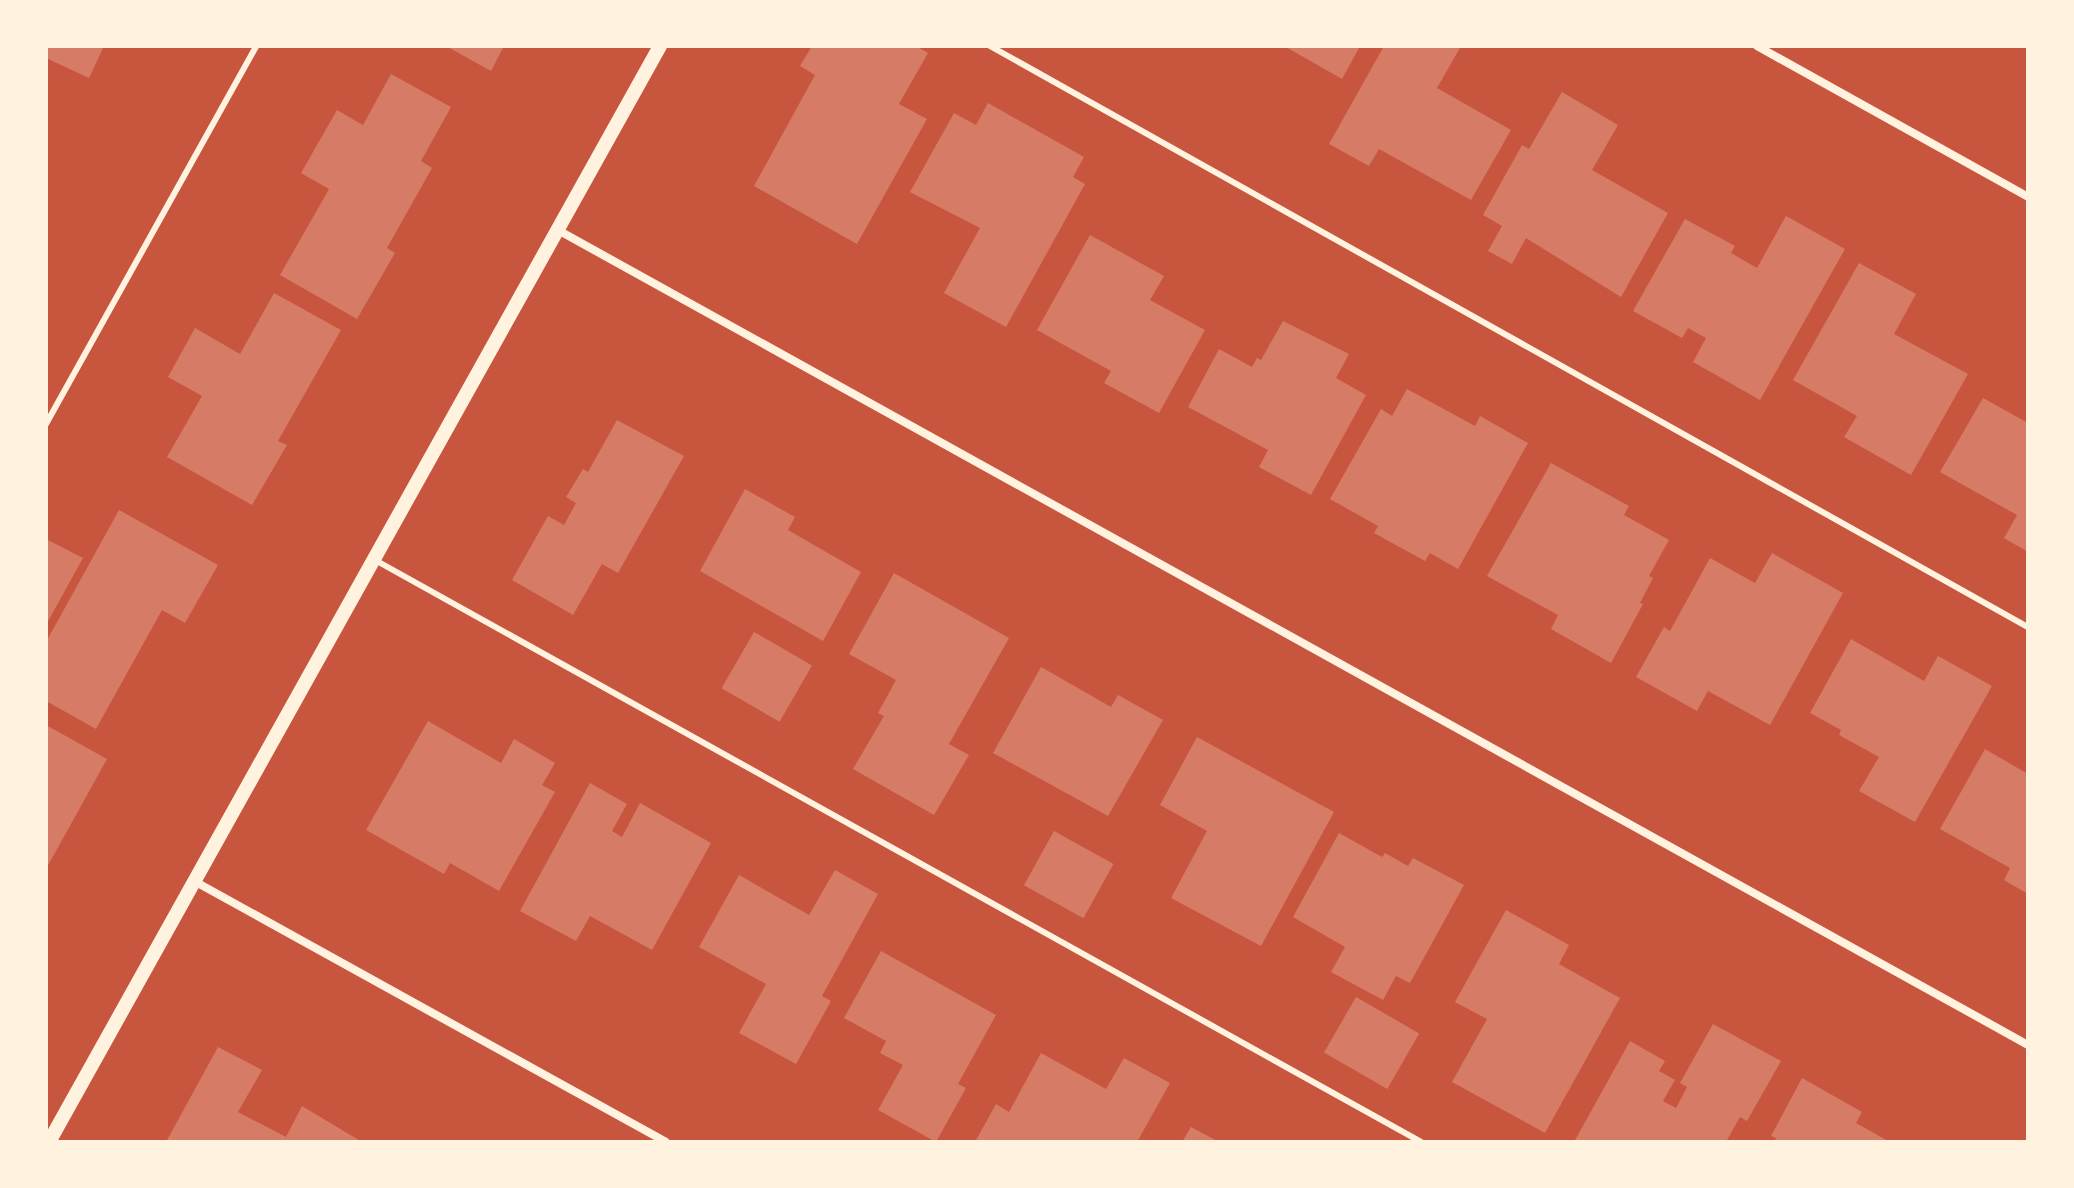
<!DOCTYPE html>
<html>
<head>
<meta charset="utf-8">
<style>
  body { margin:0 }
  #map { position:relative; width:2074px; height:1188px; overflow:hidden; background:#c8553d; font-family:"Exo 2",sans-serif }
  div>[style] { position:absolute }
  .building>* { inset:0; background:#d67c66; transform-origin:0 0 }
  .service>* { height:6px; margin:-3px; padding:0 3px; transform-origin:3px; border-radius:3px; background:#fff3e0 }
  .minor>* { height:8px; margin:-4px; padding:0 4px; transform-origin:4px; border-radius:4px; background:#fff3e0 }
  .tertiary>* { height:14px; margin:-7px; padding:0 7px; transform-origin:7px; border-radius:7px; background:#fff3e0 }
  span { translate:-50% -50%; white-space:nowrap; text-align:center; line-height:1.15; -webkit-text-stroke:7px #fff3e0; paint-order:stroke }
  .frame { position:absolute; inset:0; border:48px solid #fff3e0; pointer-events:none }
</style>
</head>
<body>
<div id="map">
  <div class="building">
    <div style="clip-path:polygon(46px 46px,104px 46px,89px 78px,46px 58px)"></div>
    <div style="clip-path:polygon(446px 46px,504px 46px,491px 71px)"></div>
    <div style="clip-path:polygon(812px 46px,916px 46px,928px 53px,899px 104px,927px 119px,857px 244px,754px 186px,815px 75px,800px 66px)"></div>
    <div style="clip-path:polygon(1284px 46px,1360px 46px,1342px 79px)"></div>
    <div style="clip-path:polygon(1384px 46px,1461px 46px,1437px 88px,1511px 130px,1471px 200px,1379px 149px,1369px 166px,1329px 144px)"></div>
    <div style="clip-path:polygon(391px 74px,451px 107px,421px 161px,432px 168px,387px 248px,395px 253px,357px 319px,280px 275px,329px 189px,301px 173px,337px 110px,363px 125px)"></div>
    <div style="clip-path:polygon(1562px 92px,1618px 125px,1592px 170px,1668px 213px,1621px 297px,1526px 238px,1512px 264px,1488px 251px,1502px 226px,1483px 215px,1522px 145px,1529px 149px)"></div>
    <div style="clip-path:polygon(988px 103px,1084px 157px,1073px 177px,1085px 184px,1006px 327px,944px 293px,980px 228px,910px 192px,954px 113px,976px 125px)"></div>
    <div style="clip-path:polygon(1786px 216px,1845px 249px,1760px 400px,1693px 362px,1706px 338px,1688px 328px,1682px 338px,1633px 311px,1685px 219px,1735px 246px,1731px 253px,1757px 268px)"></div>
    <div style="clip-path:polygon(1090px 235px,1164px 276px,1150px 300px,1205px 330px,1159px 413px,1104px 383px,1111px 371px,1037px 330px)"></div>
    <div style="clip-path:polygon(1859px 263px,1916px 294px,1894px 334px,1968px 374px,1911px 475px,1844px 437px,1857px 416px,1793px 380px)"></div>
    <div style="clip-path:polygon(274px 293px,341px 330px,278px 441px,287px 445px,252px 505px,167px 457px,202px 396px,168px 377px,195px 328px,240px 354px)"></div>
    <div style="clip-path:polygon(1283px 321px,1349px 354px,1336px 378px,1366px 395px,1311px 495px,1259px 467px,1268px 450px,1188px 407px,1219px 349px,1252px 367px,1257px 358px,1261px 360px)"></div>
    <div style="clip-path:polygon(1407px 389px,1475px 426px,1480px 416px,1528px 443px,1458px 569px,1430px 553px,1425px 561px,1374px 533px,1378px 526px,1330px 499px,1381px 409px,1392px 416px)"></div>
    <div style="clip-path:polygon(1983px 398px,2028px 423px,2028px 552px,2004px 538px,2017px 515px,1940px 472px)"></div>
    <div style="clip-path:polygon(617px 420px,684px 456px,618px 573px,602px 564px,573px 615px,512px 580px,548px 516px,564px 525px,576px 503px,566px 497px,583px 469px,588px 472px)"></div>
    <div style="clip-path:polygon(1551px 463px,1629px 506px,1624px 515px,1669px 540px,1649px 576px,1653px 578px,1640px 603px,1643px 604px,1611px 663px,1551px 629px,1558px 615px,1487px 576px)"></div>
    <div style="clip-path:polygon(745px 489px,795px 517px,788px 530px,861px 572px,823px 641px,700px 571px)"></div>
    <div style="clip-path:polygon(119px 510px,218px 565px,185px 623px,162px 610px,96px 729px,46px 701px,46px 642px)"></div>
    <div style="clip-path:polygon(46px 539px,83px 558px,46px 625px)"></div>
    <div style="clip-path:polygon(1772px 553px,1843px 593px,1770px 725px,1708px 691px,1697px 711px,1636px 677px,1664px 627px,1670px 631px,1710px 558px,1755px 583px)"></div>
    <div style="clip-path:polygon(894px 573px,1009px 638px,949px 744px,969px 755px,934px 815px,853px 769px,884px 716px,878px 713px,896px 680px,849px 654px)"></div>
    <div style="left:754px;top:632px;width:67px;height:65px;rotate:30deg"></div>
    <div style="clip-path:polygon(1851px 639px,1924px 681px,1938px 656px,1992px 686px,1915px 822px,1859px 791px,1879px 757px,1839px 735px,1841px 730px,1810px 713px)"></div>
    <div style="clip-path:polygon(1041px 667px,1111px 707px,1118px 695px,1163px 720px,1108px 816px,993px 753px)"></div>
    <div style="clip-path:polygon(428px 721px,501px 763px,514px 739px,555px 763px,542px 785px,555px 792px,499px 891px,450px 863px,444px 874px,366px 830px)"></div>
    <div style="clip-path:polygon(46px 725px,107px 759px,46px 869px)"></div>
    <div style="clip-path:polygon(1197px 737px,1334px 812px,1261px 946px,1171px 898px,1207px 831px,1160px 805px)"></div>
    <div style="clip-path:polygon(1985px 749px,2028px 774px,2028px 894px,2004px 880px,2010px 868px,1940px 829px)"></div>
    <div style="clip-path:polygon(590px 783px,627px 804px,612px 831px,622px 837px,640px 803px,711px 843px,652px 950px,590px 916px,576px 941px,520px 911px)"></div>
    <div style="left:1054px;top:831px;width:68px;height:62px;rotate:29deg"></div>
    <div style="clip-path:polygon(1339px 833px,1382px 857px,1385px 853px,1408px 866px,1413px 858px,1464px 885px,1410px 983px,1396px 976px,1383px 1000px,1331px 972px,1345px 947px,1293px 917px)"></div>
    <div style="clip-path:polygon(835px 870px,878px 894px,822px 996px,831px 1001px,796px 1064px,739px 1033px,766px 984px,699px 947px,739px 875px,809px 915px)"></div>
    <div style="clip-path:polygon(1506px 910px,1569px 945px,1559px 964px,1620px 998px,1545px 1133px,1452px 1082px,1487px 1019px,1455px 1002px)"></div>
    <div style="clip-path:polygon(881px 951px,996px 1015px,958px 1084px,966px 1088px,936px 1142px,878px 1110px,903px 1065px,880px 1053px,886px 1041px,844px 1018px)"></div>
    <div style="left:1356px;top:997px;width:73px;height:64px;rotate:30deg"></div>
    <div style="clip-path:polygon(1713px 1024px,1781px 1061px,1747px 1121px,1740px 1117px,1726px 1142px,1574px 1142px,1630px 1041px,1665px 1061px,1659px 1071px,1675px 1080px,1663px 1101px,1676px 1108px,1687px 1087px,1680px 1083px)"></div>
    <div style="clip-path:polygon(218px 1047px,262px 1070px,238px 1112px,286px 1137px,302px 1106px,362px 1142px,166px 1142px)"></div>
    <div style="clip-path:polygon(1041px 1053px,1106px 1089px,1124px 1058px,1170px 1083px,1137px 1142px,975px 1142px,996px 1104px,1009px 1112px)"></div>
    <div style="clip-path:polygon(1802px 1078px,1862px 1112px,1856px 1123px,1890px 1142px,1774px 1142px,1776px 1138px,1771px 1136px)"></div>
    <div style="clip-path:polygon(1191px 1127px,1219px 1142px,1182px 1142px)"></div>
  </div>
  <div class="service">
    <div style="left:990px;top:46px;width:1190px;rotate:29.24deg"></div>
    <div style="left:46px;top:424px;width:432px;rotate:-60.9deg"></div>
    <div style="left:375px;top:560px;width:1197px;rotate:29.09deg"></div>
  </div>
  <div class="minor">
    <div style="left:1757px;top:46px;width:310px;rotate:29.1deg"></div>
    <div style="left:556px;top:229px;width:1683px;rotate:29deg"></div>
    <div style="left:194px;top:881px;width:539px;rotate:28.94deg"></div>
  </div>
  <div class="tertiary">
    <div style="left:49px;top:1142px;width:1255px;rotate:-60.86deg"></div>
  </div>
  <div class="frame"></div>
</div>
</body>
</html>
